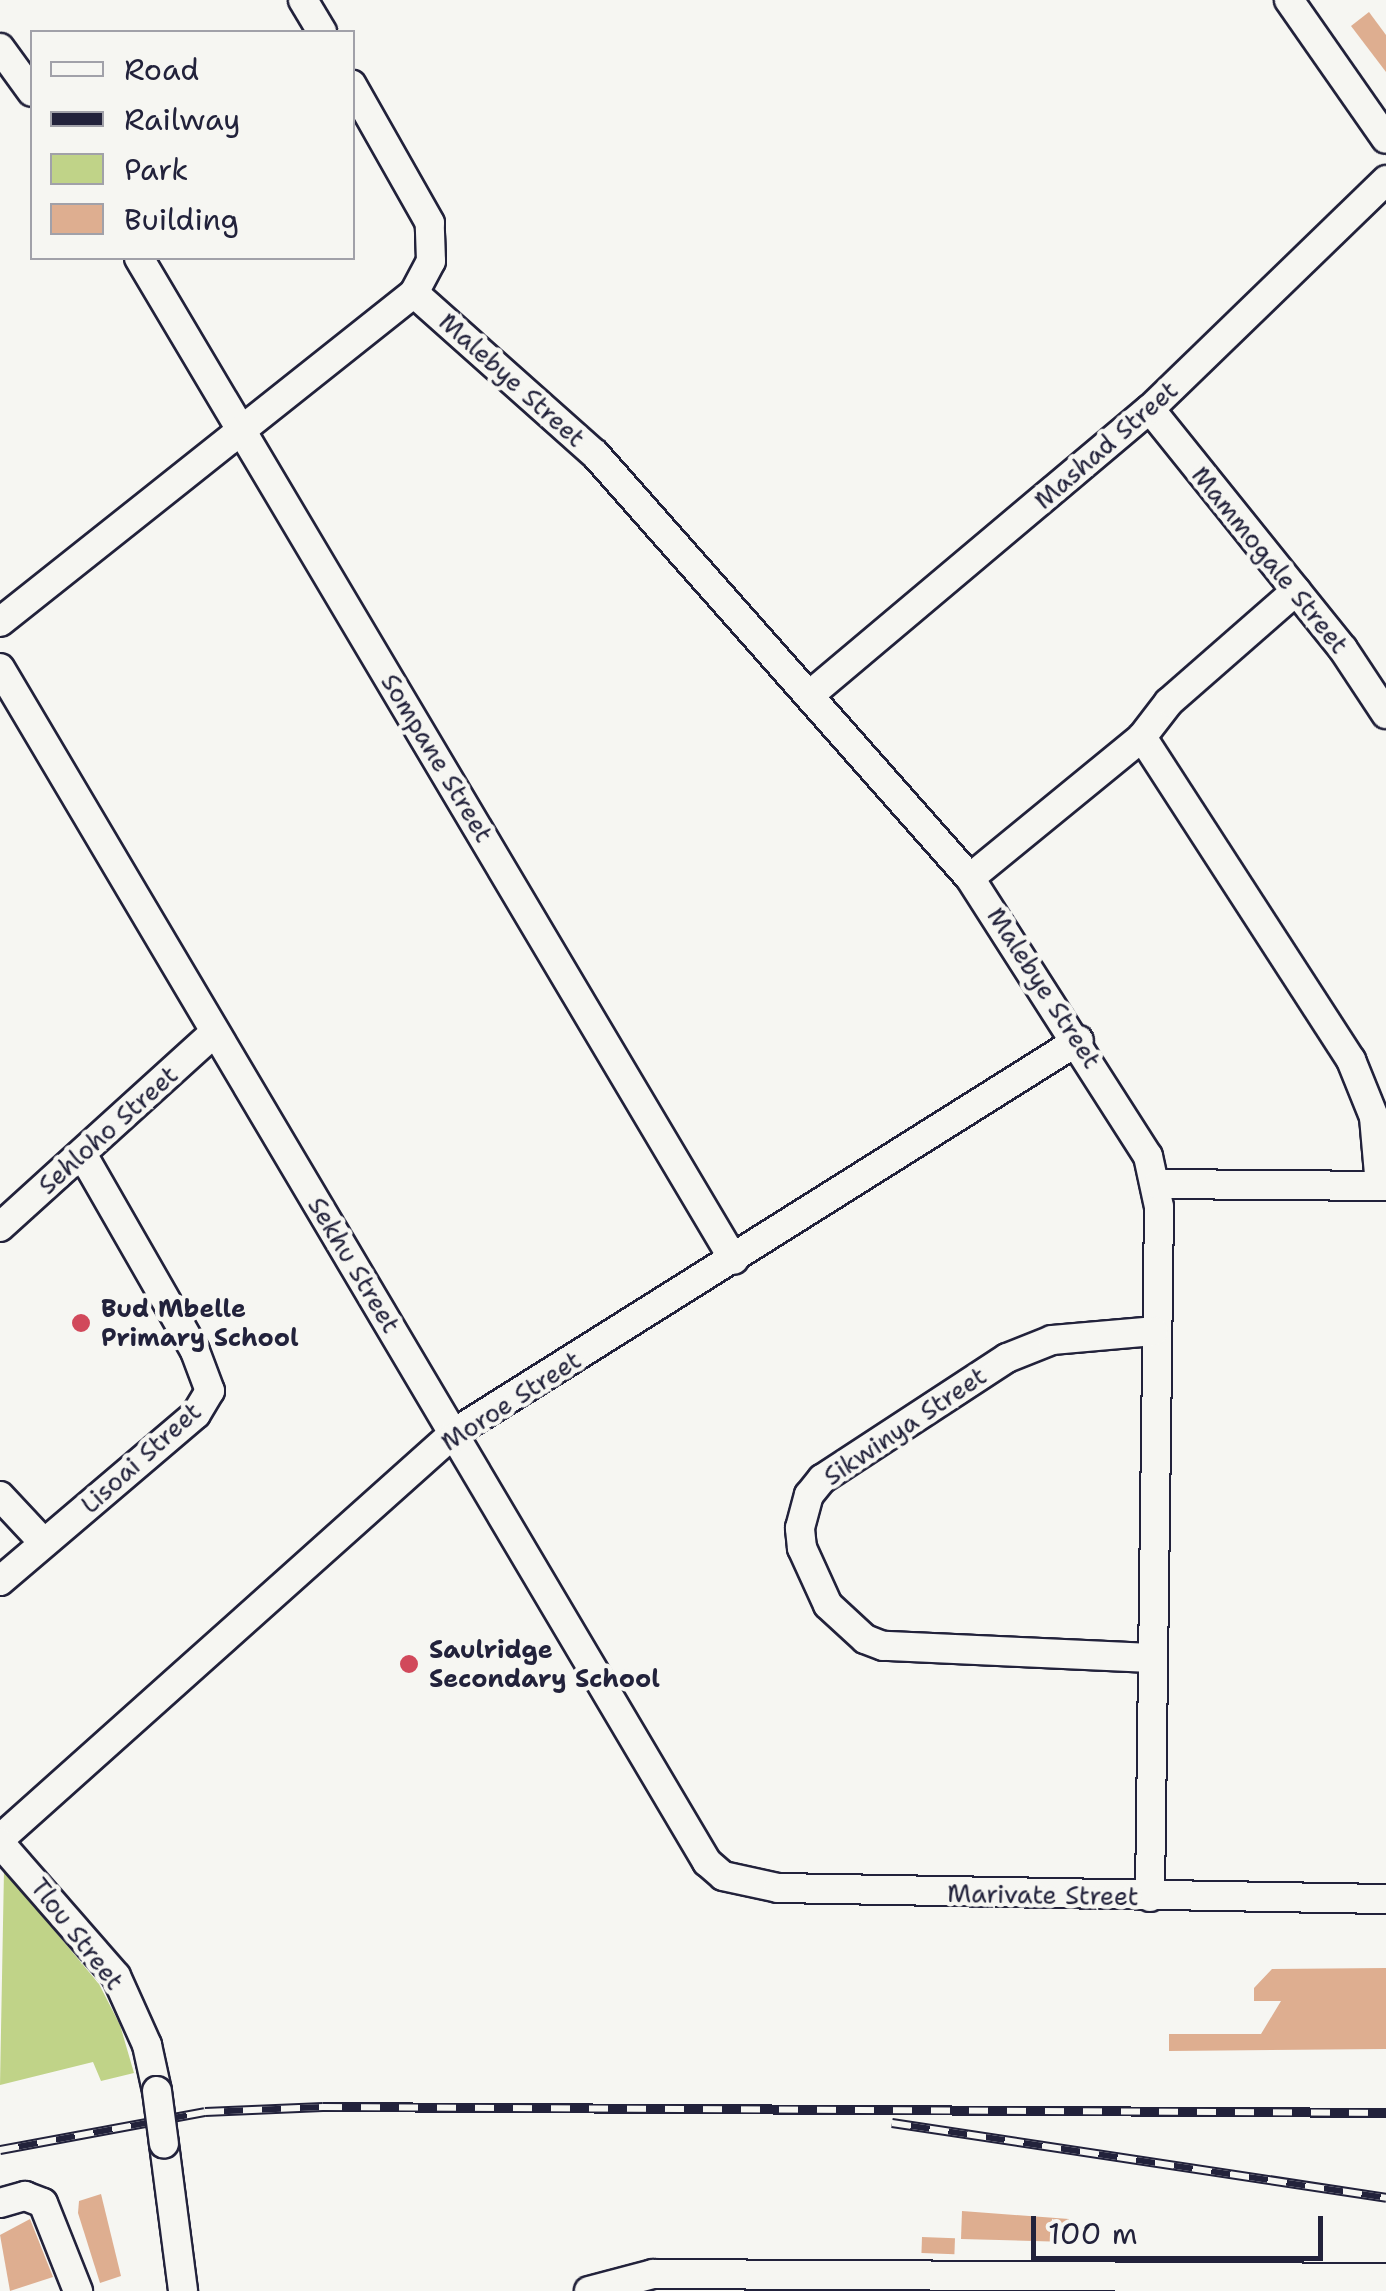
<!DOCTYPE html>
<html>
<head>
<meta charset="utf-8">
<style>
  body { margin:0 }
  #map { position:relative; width:1386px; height:2291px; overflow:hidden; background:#f6f6f2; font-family:"Shantell Sans",sans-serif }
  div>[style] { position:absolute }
  .green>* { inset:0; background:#c0d388 }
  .building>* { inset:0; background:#deae90; transform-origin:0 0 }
  .roads { filter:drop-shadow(2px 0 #22223b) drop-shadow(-2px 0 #22223b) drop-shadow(0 2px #22223b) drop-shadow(0 -2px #22223b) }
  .minor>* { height:28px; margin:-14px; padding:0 14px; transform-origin:14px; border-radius:14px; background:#f6f6f2 }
  .rail>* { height:10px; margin-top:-5px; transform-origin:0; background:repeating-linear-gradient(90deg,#f6f6f2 0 19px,#22223b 0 38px); box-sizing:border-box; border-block:2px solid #22223b }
  .bridges { filter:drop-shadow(2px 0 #22223b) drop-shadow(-2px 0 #22223b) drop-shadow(0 2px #22223b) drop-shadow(0 -2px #22223b) }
  .minor-bridge>* { height:28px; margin:-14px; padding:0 14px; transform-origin:14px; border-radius:14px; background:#f6f6f2 }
  .dots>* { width:28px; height:28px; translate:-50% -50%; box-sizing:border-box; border:5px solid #f6f6f2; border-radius:50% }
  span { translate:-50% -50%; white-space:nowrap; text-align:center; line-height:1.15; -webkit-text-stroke:9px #f6f6f2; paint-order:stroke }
  .street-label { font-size:25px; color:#22223b }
  .poi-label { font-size:25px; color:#22223b; font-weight:700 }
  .left { translate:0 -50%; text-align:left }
  .legend { position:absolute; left:30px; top:30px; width:325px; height:230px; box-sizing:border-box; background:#f6f6f2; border:2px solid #a1a1a9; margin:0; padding:12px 18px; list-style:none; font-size:30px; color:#22223b }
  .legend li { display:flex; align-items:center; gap:20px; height:50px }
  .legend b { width:50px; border:2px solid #a1a1a9 }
  .scale { position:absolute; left:1031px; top:2216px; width:292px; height:45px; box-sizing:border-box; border:5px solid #22223b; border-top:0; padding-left:12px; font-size:30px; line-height:35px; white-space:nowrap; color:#22223b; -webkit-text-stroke:8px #f6f6f2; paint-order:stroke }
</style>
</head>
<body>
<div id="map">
  <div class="green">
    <div style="clip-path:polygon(4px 1870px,99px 1984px,120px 2025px,134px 2073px,101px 2081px,93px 2062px,0 2085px)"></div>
  </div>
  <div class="building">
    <div style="clip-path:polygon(1369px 12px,1386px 35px,1386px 72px,1351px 26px)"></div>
    <div style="clip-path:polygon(1386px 1968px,1386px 2049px,1169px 2051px,1169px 2034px,1261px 2034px,1281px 2001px,1254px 2001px,1254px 1988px,1272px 1969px)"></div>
    <div style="clip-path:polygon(101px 2194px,121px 2276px,100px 2283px,78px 2213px,79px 2201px)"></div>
    <div style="clip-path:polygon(962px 2211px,1069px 2219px,1068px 2242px,961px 2239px)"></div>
    <div style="clip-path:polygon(30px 2219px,53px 2277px,10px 2291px,0 2235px)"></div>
    <div style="left:922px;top:2237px;width:33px;height:16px;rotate:2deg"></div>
  </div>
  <div class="roads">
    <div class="minor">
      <div style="left:303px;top:0;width:37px;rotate:59deg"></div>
      <div style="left:1289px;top:0;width:169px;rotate:55.1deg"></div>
      <div style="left:0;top:48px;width:54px;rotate:54deg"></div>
      <div style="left:139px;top:258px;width:1165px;rotate:59.3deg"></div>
      <div style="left:414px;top:293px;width:242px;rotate:41.7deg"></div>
      <div style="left:595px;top:454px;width:566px;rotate:48.51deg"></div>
      <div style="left:970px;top:878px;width:330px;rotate:57.4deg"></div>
      <div style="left:1148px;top:1156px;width:52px;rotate:77.8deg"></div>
      <div style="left:1159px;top:1207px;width:690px;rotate:90.75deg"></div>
      <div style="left:1150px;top:409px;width:308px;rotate:51.2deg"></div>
      <div style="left:1343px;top:649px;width:78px;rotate:56.5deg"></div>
      <div style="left:0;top:622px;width:529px;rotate:-38.47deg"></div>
      <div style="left:414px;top:293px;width:36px;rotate:-62deg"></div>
      <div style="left:431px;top:261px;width:38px;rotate:-92deg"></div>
      <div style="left:430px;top:223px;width:159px;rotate:-119.5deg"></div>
      <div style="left:0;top:668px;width:1388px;rotate:59.37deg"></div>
      <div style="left:707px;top:1862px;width:21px;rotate:41deg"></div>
      <div style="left:723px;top:1876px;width:56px;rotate:12.3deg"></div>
      <div style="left:778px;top:1888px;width:608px;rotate:1.04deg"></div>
      <div style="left:811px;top:694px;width:443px;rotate:-40.1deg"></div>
      <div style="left:1150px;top:409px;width:329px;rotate:-44.1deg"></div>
      <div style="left:1142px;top:737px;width:385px;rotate:57.1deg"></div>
      <div style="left:1351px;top:1060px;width:61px;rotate:68deg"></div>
      <div style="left:1374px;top:1117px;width:69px;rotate:85deg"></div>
      <div style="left:970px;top:878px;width:222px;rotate:-39.3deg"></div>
      <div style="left:1142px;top:737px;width:44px;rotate:-52.4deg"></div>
      <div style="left:1169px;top:702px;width:169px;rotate:-41.2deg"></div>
      <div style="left:1158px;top:1184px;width:228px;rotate:0.5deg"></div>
      <div style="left:0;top:1227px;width:290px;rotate:-42.2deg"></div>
      <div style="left:0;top:1496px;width:64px;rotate:46.9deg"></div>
      <div style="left:0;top:1581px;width:257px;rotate:-40.4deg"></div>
      <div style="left:196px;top:1414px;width:27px;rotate:-59deg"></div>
      <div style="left:210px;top:1391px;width:43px;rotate:-110.6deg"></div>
      <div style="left:195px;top:1351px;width:227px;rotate:-119.8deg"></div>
      <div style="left:1151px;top:1658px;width:268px;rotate:-177.4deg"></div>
      <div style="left:883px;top:1646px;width:19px;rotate:-159deg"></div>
      <div style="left:865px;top:1639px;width:50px;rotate:-137.4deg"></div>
      <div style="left:828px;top:1605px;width:63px;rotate:-114.5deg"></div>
      <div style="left:802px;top:1548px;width:20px;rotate:-96deg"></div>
      <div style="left:800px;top:1528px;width:34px;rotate:-75deg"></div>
      <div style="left:809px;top:1495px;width:21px;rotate:-51deg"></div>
      <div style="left:822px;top:1479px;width:221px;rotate:-33.2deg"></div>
      <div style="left:1007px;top:1358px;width:48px;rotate:-21.8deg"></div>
      <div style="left:1052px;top:1340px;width:102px;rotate:-5deg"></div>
      <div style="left:0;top:1839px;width:609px;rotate:-41.81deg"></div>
      <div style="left:454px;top:1433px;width:738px;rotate:-32.16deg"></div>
      <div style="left:0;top:1843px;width:176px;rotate:48.9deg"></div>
      <div style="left:116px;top:1976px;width:76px;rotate:65.8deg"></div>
      <div style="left:147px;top:2045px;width:47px;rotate:77.7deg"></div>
      <div style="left:164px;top:2144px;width:148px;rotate:82.6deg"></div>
      <div style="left:0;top:2203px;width:26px;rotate:-16deg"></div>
      <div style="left:25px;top:2196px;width:19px;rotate:21deg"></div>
      <div style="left:43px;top:2203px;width:95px;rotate:68.3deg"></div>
      <div style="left:589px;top:2291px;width:66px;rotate:-14.9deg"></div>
      <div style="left:653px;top:2274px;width:733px;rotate:0.31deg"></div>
    </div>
  </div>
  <div class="rail">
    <div style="left:892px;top:2123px;width:500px;rotate:8.6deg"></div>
    <div style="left:0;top:2150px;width:208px;rotate:-10.5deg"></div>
    <div style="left:205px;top:2112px;width:118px;rotate:-2.4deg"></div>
    <div style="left:323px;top:2107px;width:1063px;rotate:0.32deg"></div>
  </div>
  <div class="bridges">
    <div class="minor-bridge">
      <div style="left:157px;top:2091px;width:53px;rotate:82.5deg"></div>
    </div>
  </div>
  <div class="dots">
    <div style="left:81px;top:1323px;background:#d1495b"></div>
    <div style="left:409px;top:1664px;background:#d1495b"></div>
  </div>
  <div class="street-label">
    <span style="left:512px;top:380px;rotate:42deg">Malebye Street</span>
    <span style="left:1106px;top:445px;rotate:-41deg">Mashad Street</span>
    <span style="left:1270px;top:560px;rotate:51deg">Mammogale Street</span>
    <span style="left:437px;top:758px;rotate:59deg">Sompane Street</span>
    <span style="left:1044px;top:988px;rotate:57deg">Malebye Street</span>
    <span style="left:108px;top:1130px;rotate:-42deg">Sehloho Street</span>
    <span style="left:354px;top:1265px;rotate:59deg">Sekhu Street</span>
    <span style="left:511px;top:1401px;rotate:-33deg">Moroe Street</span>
    <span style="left:905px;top:1426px;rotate:-34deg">Sikwinya Street</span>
    <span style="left:141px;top:1458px;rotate:-42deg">Lisoai Street</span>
    <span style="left:1043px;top:1895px;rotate:1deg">Marivate Street</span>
    <span style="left:77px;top:1934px;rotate:52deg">Tlou Street</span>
  </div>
  <div class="poi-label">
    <span class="left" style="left:101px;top:1323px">Bud Mbelle<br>Primary School</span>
    <span class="left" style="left:429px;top:1664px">Saulridge<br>Secondary School</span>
  </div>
  <ul class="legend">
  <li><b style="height:12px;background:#f6f6f2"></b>Road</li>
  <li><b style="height:12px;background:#22223b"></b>Railway</li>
  <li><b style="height:28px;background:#c0d388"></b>Park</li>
  <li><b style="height:28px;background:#deae90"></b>Building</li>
  </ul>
  <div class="scale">100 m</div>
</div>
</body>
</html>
